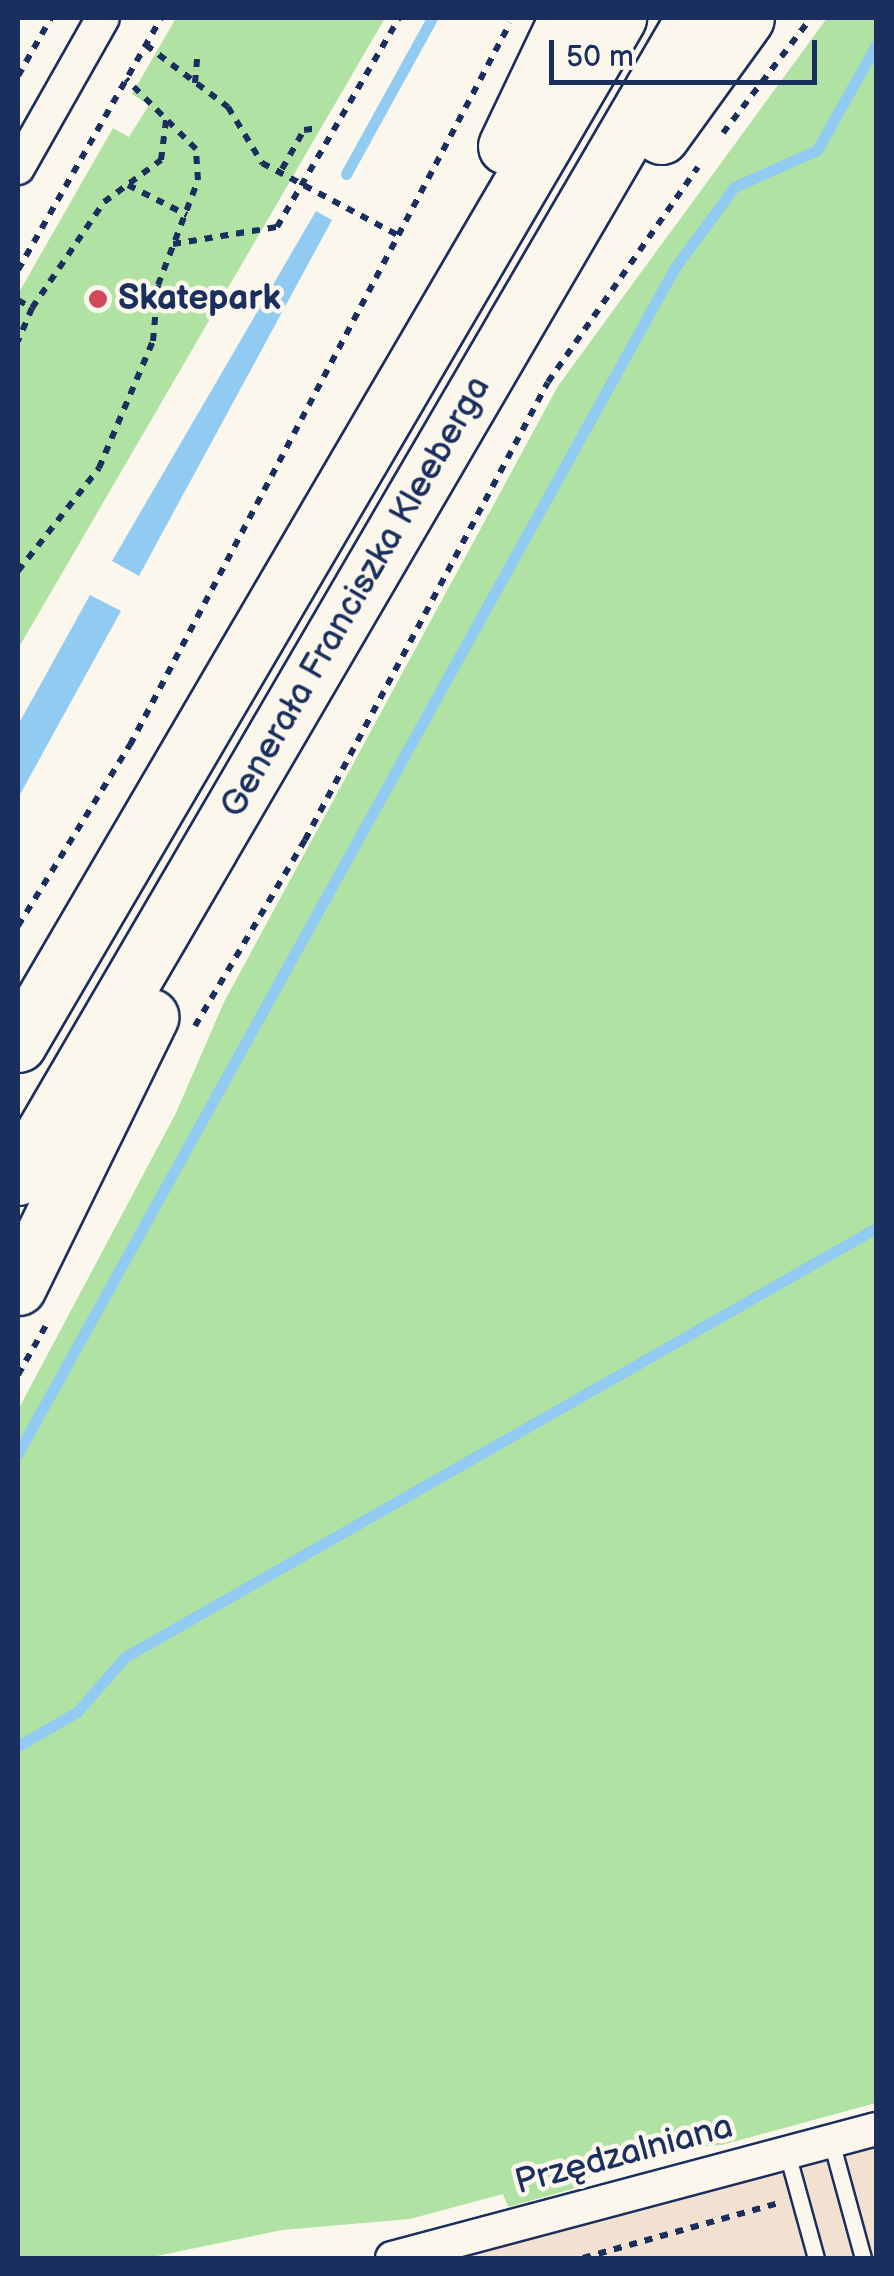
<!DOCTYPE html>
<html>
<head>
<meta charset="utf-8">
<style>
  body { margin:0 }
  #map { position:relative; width:894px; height:2276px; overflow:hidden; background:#fbf7ec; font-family:"Balsamiq Sans",sans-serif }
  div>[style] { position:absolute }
  .built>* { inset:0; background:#f2e1d0 }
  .green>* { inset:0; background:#b0e2a3 }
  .water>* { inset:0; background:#92cbf1 }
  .stream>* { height:11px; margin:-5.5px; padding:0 5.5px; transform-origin:5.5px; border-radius:5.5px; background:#92cbf1 }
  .path>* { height:6px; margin-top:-3px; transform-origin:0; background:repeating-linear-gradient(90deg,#1b2f5e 0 8px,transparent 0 16px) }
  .roads { filter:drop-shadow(2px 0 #1b2f5e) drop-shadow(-2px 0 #1b2f5e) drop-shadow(0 2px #1b2f5e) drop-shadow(0 -2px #1b2f5e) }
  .lane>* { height:15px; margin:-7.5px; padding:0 7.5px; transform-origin:7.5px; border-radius:7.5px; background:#fbf7ec }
  .street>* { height:32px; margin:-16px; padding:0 16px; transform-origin:16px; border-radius:16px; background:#fbf7ec }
  .highway>* { height:55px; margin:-27.5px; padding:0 27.5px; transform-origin:27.5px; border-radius:27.5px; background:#fbf7ec }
  .dots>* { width:28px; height:28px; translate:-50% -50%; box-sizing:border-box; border:5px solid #fbf7ec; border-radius:50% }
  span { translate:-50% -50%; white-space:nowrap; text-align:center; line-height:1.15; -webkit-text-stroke:9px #fbf7ec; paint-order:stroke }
  .poi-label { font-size:35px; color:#1b2f5e; font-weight:700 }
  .left { translate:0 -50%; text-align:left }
  .street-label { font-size:35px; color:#1b2f5e }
  .frame { position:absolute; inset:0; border:20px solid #1b2f5e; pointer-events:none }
  .scale { position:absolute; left:549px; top:40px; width:268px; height:45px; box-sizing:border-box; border:5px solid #1b2f5e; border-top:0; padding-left:12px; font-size:30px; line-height:35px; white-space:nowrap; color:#1b2f5e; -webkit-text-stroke:8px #fbf7ec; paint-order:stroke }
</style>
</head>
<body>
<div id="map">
  <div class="built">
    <div style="clip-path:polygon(876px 2146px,876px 2258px,458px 2258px)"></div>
  </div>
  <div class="green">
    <div style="clip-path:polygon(176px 18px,385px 18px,18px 649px,18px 294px,113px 128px,129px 137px,149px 105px,132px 94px)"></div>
    <div style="clip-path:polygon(827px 18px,876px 18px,876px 2103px,722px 2145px,626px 2152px,572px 2189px,508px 2207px,503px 2194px,410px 2219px,282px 2230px,147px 2258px,18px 2258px,18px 1410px,176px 1113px,224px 1002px,558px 386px)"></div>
  </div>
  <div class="water">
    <div style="clip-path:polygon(316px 211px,332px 220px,139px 576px,112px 561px)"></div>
    <div style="clip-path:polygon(90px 595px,121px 611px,18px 798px,18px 725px)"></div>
  </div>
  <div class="stream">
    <div style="left:346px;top:174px;width:178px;rotate:-61.1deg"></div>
    <div style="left:18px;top:1453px;width:1354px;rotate:-61.01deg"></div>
    <div style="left:674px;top:269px;width:102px;rotate:-53.8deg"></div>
    <div style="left:734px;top:187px;width:91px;rotate:-24deg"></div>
    <div style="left:817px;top:150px;width:120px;rotate:-60.7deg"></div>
    <div style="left:18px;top:1746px;width:68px;rotate:-30deg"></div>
    <div style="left:77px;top:1712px;width:73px;rotate:-48.9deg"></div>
    <div style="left:125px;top:1657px;width:865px;rotate:-29.74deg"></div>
  </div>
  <div class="path">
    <div style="left:146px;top:45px;width:103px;rotate:37.1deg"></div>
    <div style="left:228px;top:107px;width:66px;rotate:58.7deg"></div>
    <div style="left:262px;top:163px;width:157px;rotate:28deg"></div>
    <div style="left:18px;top:76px;width:67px;rotate:-60.4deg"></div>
    <div style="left:195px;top:83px;width:24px;rotate:-85deg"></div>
    <div style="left:723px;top:133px;width:145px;rotate:-52.6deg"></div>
    <div style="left:282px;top:169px;width:45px;rotate:-60.6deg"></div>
    <div style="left:304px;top:130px;width:15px;rotate:-8deg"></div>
    <div style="left:128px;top:185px;width:66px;rotate:27deg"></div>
    <div style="left:173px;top:244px;width:105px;rotate:-9.3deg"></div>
    <div style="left:277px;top:227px;width:242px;rotate:-59.7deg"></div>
    <div style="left:18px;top:270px;width:290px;rotate:-60.4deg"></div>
    <div style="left:18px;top:300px;width:16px;rotate:30deg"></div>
    <div style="left:32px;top:308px;width:36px;rotate:113deg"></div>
    <div style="left:32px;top:308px;width:128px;rotate:-55.8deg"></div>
    <div style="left:104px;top:202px;width:71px;rotate:-36.4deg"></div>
    <div style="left:161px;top:160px;width:47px;rotate:-82.7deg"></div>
    <div style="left:18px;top:571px;width:131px;rotate:-51.8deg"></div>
    <div style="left:99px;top:468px;width:138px;rotate:-67deg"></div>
    <div style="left:153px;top:341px;width:56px;rotate:-84.9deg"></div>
    <div style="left:158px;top:285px;width:112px;rotate:-69.1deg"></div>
    <div style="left:198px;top:180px;width:31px;rotate:-94deg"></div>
    <div style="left:196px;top:149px;width:99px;rotate:-135deg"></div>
    <div style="left:18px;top:926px;width:213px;rotate:-58.3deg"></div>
    <div style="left:130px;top:745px;width:816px;rotate:-62.24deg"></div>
    <div style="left:195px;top:1026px;width:216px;rotate:-59.4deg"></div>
    <div style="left:305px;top:840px;width:518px;rotate:-62.05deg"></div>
    <div style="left:548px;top:382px;width:262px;rotate:-55.1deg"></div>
    <div style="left:18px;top:1375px;width:63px;rotate:-60.6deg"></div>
    <div style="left:583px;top:2258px;width:204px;rotate:-15.7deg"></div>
  </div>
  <div class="roads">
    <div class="lane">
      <div style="left:831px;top:2141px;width:121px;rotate:74.7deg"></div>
      <div style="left:787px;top:2153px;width:109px;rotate:74.6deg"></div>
    </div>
    <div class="street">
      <div style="left:18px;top:168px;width:172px;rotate:-60.5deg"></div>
      <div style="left:392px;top:2258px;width:501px;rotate:-14.92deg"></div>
    </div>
    <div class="highway">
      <div style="left:661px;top:136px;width:145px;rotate:-54.2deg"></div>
      <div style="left:506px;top:146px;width:142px;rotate:-64.5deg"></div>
      <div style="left:18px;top:1044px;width:1189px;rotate:-59.68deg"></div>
      <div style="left:18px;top:1177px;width:1342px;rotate:-59.75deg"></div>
      <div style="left:18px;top:1287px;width:301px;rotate:-63.9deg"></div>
    </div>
  </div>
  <div class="dots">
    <div style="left:98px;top:299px;background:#d1495b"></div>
  </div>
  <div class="poi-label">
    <span class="left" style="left:118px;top:299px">Skatepark</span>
  </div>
  <div class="street-label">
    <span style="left:356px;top:597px;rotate:-60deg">Generała Franciszka Kleeberga</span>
    <span style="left:624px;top:2155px;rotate:-15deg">Przędzalniana</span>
  </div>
  <div class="frame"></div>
  <div class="scale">50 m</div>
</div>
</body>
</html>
